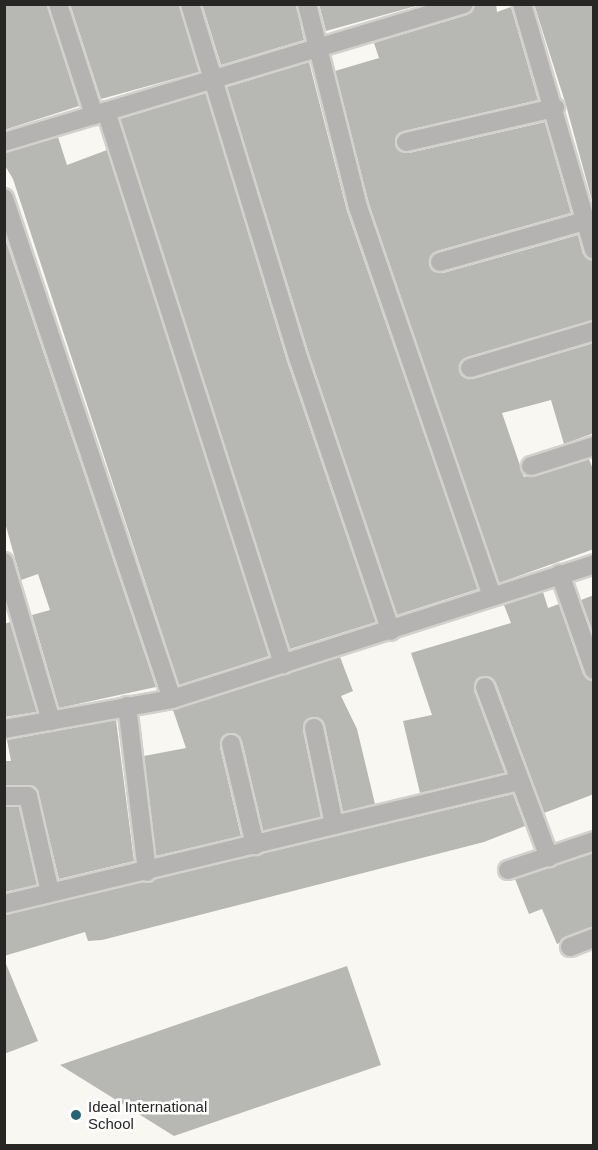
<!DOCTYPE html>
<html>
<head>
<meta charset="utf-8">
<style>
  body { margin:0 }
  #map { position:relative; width:598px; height:1150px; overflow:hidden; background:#f9f7f2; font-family:Helvetica,sans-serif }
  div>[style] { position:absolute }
  .building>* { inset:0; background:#b7b8b3 }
  .roads { filter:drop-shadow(2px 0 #d3d1cd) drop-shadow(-2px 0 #d3d1cd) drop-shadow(0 2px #d3d1cd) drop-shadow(0 -2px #d3d1cd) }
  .street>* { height:18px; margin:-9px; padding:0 9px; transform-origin:9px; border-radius:9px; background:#b5b3b1 }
  .dots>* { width:16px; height:16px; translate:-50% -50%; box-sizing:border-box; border:3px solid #fff; border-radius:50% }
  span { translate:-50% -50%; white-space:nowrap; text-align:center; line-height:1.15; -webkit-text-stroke:5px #fff; paint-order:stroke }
  .poi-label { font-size:15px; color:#272625 }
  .left { translate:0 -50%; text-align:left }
  .frame { position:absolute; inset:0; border:6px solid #272625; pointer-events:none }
</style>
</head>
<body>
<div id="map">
  <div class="building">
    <div style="clip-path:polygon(4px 4px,47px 4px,79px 106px,4px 130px)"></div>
    <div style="clip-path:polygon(70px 4px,179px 4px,199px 72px,101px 99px)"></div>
    <div style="clip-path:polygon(202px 4px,296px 4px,304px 40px,221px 65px)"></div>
    <div style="clip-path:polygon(319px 4px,423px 4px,326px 31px)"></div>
    <div style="clip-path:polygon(475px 4px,496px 4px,497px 12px,511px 7px,538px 100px,404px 131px,395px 145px,409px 153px,545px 122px,571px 213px,437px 251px,429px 266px,443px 273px,578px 235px,583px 254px,594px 261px,594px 320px,467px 357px,459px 365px,462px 376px,473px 379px,594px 343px,594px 433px,564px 444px,551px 400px,502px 413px,524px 477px,589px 459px,594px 472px,594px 549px,499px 583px,369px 204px,335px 71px,379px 58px,374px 43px,467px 15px)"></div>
    <div style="clip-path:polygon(534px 4px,594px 4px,594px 208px,566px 105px)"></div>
    <div style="clip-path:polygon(309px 62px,347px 211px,478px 589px,397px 615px,309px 354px,227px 87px)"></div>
    <div style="clip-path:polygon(206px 93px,287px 361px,376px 622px,290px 649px,120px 119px)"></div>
    <div style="clip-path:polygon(58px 137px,67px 165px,107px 150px,269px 656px,179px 685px,13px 179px,4px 164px,4px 153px)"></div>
    <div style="clip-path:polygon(4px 235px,156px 687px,59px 708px,32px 615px,50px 610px,38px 574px,21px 580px,4px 519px)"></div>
    <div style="clip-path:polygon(543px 592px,548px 608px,559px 604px,583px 674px,594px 681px,594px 794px,544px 813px,496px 683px,486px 676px,477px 679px,474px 690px,505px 773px,420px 793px,403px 721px,432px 715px,411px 653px,511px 623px,504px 605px)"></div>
    <div style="clip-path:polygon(594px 595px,594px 635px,581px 600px)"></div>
    <div style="clip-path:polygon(10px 622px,37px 712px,4px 717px,4px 624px)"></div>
    <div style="clip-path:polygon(340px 657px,353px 691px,341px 696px,357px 729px,375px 804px,343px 812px,325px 726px,311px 717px,303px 730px,321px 817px,263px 831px,242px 741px,228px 733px,220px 747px,241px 836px,156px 856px,144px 756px,186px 748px,173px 710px)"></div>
    <div style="clip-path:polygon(116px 720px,134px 861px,59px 879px,37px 789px,4px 785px,4px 761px,11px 761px,7px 740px)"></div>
    <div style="clip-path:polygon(513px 794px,525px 826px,484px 842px,102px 940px,88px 941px,85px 932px,4px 956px,4px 915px)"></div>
    <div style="clip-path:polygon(4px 807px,19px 807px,37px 885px,4px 892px)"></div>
    <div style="clip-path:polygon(594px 853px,594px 927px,557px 944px,542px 909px,529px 914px,515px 879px)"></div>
    <div style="clip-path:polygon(4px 959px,38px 1041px,4px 1054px)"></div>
    <div style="clip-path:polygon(347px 966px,381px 1065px,174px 1136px,60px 1065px)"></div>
  </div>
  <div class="roads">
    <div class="street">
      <div style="left:58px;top:4px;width:117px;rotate:72deg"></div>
      <div style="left:190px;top:4px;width:369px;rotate:73deg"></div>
      <div style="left:298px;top:357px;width:289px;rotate:71.3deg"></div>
      <div style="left:307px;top:4px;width:209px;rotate:75.9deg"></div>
      <div style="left:358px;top:207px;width:412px;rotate:71deg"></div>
      <div style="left:522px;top:4px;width:256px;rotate:73.7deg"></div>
      <div style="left:106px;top:111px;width:581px;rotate:72.25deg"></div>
      <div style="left:4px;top:142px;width:480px;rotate:-16.7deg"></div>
      <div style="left:406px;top:142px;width:153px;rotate:-12.9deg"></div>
      <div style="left:4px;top:198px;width:528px;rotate:71.46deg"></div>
      <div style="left:440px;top:262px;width:151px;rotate:-15.8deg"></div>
      <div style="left:470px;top:368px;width:129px;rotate:-16.6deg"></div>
      <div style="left:531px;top:466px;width:66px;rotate:-17.6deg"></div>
      <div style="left:4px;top:562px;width:166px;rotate:73.5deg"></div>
      <div style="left:560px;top:574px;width:102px;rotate:70.5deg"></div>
      <div style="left:485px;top:687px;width:182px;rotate:69.4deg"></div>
      <div style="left:127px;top:706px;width:167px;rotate:83.1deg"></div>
      <div style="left:314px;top:728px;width:99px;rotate:78.3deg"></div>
      <div style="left:4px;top:729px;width:171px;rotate:-10.1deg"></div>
      <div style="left:172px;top:699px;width:443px;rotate:-17.7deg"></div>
      <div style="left:231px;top:744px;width:104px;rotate:76.6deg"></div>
      <div style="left:4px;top:796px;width:24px"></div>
      <div style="left:28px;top:796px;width:98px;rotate:77.1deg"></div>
      <div style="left:508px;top:870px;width:91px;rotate:-18.6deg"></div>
      <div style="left:4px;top:904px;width:529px;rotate:-13.43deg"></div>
      <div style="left:570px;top:947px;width:26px;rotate:-21deg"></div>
    </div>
  </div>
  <div class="dots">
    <div style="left:76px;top:1115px;background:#216476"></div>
  </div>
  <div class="poi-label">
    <span class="left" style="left:88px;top:1115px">Ideal International<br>School</span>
  </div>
  <div class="frame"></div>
</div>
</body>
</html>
